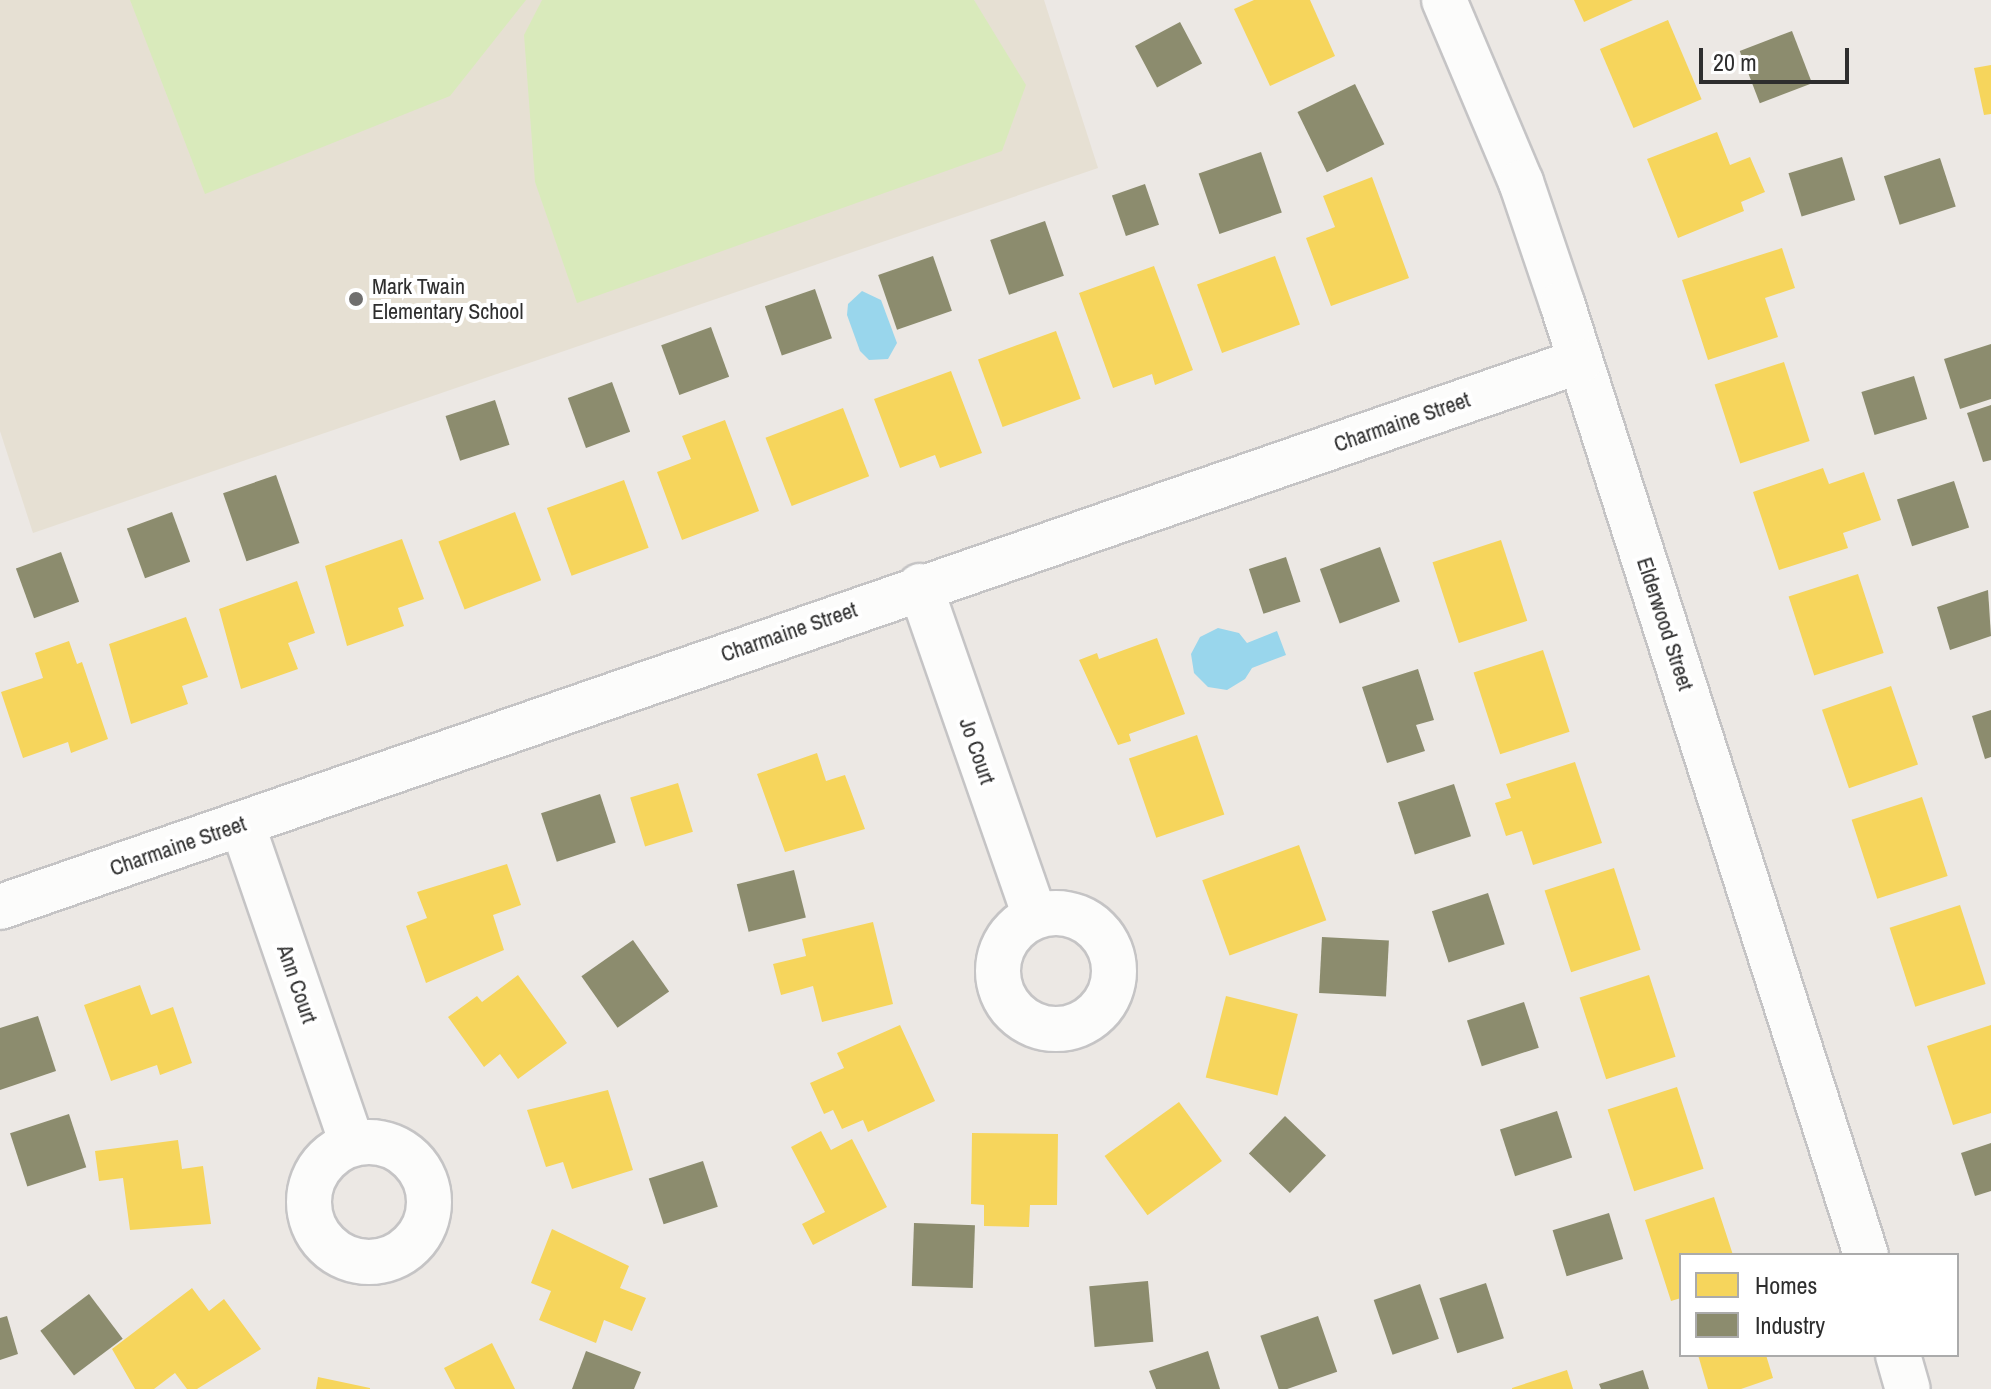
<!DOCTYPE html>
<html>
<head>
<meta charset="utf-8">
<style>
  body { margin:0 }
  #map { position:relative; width:1991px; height:1389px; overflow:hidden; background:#ece8e4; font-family:"Archivo Narrow",sans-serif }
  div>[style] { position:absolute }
  .education>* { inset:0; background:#e6e0d3 }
  .pitch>* { inset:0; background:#d9eabb }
  .water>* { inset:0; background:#99d6ec }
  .homes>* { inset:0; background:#f6d55c; transform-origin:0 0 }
  .industry>* { inset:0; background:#8c8c6e; transform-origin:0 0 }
  .roads { filter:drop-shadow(2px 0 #c5c4c5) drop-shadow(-2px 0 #c5c4c5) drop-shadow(0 2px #c5c4c5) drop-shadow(0 -2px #c5c4c5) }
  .minor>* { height:44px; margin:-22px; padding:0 22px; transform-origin:22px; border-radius:22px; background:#fcfcfb }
  .minor>.ring { margin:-22px; padding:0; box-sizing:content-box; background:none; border:44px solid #fcfcfb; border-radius:50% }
  .dots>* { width:22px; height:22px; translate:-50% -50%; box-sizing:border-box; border:4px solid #fff; border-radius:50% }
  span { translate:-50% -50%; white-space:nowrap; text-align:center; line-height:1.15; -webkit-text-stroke:8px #fff; paint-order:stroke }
  .poi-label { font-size:22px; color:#2e2e2e }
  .left { translate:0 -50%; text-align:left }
  .street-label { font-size:22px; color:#2e2e2e }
  .legend { position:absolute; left:1679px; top:1253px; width:280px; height:104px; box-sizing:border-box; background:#fff; border:2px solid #ababab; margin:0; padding:10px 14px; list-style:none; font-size:24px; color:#2e2e2e }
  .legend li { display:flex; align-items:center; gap:16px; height:40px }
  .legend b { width:40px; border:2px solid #ababab }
  .scale { position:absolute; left:1699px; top:48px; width:150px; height:36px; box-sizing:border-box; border:4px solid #2e2e2e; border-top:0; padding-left:10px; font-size:24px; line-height:28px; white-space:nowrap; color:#2e2e2e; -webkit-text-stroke:6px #fff; paint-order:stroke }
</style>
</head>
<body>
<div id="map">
  <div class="education">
    <div style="clip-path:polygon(0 0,1044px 0,1098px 168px,33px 533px,0 431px)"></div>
  </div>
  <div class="pitch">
    <div style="clip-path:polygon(130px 0,526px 0,450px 96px,205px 194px)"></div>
    <div style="clip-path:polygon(542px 0,974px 0,1026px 85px,1002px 151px,577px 303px,535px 182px,524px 35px)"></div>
  </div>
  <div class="water">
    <div style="clip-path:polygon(862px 291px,881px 300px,897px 343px,888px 359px,869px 360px,860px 351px,847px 315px,848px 304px)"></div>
    <div style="clip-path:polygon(1218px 628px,1239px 633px,1247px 643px,1277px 631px,1286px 655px,1252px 668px,1245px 679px,1227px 690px,1208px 687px,1194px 673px,1191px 654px,1200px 637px)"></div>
  </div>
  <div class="homes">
    <div style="clip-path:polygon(1254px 0,1310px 0,1335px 56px,1270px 86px,1234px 9px)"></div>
    <div style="clip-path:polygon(1574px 0,1633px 0,1584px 22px)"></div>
    <div style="left:1668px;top:20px;width:86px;height:74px;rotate:67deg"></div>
    <div style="clip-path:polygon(1991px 65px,1991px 114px,1984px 115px,1974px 68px)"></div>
    <div style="clip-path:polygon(1717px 132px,1730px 165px,1750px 157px,1765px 192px,1741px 202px,1744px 211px,1678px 238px,1647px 159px)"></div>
    <div style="clip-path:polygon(1372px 177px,1409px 278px,1331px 306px,1306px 238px,1335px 227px,1323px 196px)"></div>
    <div style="clip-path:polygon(1782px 248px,1795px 288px,1765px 298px,1778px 337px,1708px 360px,1682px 280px)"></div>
    <div style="left:1275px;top:256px;width:73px;height:83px;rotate:70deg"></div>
    <div style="clip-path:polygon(1154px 266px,1193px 370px,1155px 385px,1152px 374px,1113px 388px,1079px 293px)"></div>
    <div style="left:1056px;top:331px;width:72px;height:83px;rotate:70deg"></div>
    <div style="left:1784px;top:362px;width:83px;height:73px;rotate:72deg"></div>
    <div style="clip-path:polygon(951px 371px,982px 453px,940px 468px,935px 455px,900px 468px,874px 399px)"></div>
    <div style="left:843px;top:408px;width:73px;height:83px;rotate:69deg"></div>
    <div style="clip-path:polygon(725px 420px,759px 511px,682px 540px,657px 472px,691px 459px,682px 436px)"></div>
    <div style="clip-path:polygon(1823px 468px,1829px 484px,1864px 472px,1881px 520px,1843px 533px,1848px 548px,1779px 570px,1753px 492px)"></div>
    <div style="left:624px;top:480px;width:72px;height:82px;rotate:70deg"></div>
    <div style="left:515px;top:512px;width:73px;height:82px;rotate:69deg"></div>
    <div style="clip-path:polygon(402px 539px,424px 599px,398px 608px,404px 626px,347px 646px,325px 566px)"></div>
    <div style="left:1501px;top:540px;width:85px;height:72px;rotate:72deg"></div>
    <div style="left:1858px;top:574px;width:83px;height:73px;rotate:72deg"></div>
    <div style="clip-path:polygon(297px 581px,315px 633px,288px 643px,298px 669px,241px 689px,219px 609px)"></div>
    <div style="clip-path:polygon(186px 617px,208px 677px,182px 686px,188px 704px,131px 724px,109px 644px)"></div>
    <div style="clip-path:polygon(1157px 638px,1185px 714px,1129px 734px,1131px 741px,1118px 745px,1079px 660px,1097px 653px,1099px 659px)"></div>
    <div style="clip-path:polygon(69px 641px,77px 664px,82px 662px,108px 739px,71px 753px,68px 742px,23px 758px,1px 692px,43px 678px,35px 653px)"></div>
    <div style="left:1543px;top:650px;width:86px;height:73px;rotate:72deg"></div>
    <div style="left:1891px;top:686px;width:83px;height:73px;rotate:71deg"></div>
    <div style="left:1197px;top:735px;width:84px;height:72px;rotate:71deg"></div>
    <div style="clip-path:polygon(817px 753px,826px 781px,845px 775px,865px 829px,785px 852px,757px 774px)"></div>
    <div style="clip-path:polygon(1575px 762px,1602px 843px,1533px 865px,1522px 831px,1506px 836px,1495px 803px,1511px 798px,1506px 784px)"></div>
    <div style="left:678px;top:783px;width:51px;height:50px;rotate:73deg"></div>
    <div style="left:1922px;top:797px;width:83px;height:74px;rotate:72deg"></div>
    <div style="left:1299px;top:845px;width:80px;height:103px;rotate:70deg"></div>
    <div style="clip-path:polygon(507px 864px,521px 905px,493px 915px,504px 950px,426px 983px,406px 926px,427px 918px,417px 892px)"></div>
    <div style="left:1614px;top:868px;width:86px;height:73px;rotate:72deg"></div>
    <div style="left:1960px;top:905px;width:83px;height:74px;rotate:72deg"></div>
    <div style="clip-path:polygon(873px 922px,893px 1004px,822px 1022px,813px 986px,781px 995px,773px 964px,806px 956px,802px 939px)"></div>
    <div style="clip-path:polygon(518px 975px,567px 1043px,518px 1079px,500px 1054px,484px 1067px,448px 1017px,477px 996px,482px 1002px)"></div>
    <div style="left:1649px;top:975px;width:86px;height:73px;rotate:72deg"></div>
    <div style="clip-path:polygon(140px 985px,151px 1015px,173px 1007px,192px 1063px,160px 1075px,157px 1065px,111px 1081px,84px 1005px)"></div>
    <div style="left:1226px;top:996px;width:74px;height:84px;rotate:14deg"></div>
    <div style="clip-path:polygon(900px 1025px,935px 1101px,868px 1132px,863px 1120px,842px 1129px,833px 1110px,824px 1114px,810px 1083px,844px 1068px,837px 1053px)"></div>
    <div style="clip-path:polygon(1991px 1025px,1991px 1113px,1953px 1125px,1927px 1046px)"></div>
    <div style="left:1677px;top:1087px;width:86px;height:73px;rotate:72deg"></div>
    <div style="clip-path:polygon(608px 1090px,633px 1170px,572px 1189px,563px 1162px,546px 1167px,527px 1110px)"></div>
    <div style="left:1179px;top:1102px;width:73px;height:92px;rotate:54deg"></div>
    <div style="clip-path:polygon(821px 1131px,831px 1150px,852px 1139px,887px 1207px,813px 1245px,802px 1224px,825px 1212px,791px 1147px)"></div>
    <div style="clip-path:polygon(972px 1133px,1058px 1134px,1057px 1205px,1030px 1205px,1029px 1227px,984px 1226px,984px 1205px,971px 1204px)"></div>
    <div style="clip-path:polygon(178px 1140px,182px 1169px,203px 1166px,211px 1224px,130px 1230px,123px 1178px,99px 1181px,95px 1151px)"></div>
    <div style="clip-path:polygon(1714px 1197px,1733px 1255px,1681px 1255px,1681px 1298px,1671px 1301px,1645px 1220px)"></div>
    <div style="clip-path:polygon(552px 1229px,629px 1266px,620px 1288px,646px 1298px,632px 1331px,604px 1320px,596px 1343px,539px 1320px,551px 1291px,531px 1283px)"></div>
    <div style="clip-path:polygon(192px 1288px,209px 1311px,224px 1299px,261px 1349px,197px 1389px,187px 1389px,175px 1373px,154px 1389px,135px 1389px,112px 1349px)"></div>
    <div style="clip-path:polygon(492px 1343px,515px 1389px,455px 1389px,444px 1368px)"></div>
    <div style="clip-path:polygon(1698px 1355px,1766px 1355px,1773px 1378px,1741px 1389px,1708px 1389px)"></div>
    <div style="clip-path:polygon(1567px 1370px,1573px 1389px,1512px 1389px,1512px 1388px)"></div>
    <div style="clip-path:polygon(318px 1377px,370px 1388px,370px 1389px,316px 1389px)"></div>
  </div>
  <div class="industry">
    <div style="left:1180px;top:22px;width:47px;height:51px;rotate:62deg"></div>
    <div style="left:1792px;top:31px;width:56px;height:56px;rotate:69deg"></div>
    <div style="left:1355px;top:84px;width:67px;height:64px;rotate:64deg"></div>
    <div style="left:1261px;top:152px;width:64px;height:66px;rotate:71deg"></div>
    <div style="left:1842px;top:157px;width:45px;height:56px;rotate:73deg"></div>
    <div style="left:1940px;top:158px;width:51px;height:59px;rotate:72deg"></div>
    <div style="left:1145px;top:184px;width:43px;height:35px;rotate:71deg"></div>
    <div style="left:1045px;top:221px;width:58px;height:58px;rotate:71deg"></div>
    <div style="left:933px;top:256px;width:58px;height:58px;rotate:71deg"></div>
    <div style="left:815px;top:289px;width:52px;height:53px;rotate:71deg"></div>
    <div style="left:711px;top:327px;width:53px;height:53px;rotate:70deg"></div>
    <div style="clip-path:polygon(1991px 344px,1991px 399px,1960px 409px,1944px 359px)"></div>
    <div style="left:1914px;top:376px;width:45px;height:55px;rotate:73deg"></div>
    <div style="left:612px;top:382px;width:53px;height:47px;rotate:70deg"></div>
    <div style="left:495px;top:400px;width:47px;height:52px;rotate:72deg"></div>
    <div style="clip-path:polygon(1991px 405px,1991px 460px,1983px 462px,1967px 413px)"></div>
    <div style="left:276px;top:475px;width:72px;height:56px;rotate:71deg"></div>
    <div style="left:1954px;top:481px;width:49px;height:60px;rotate:72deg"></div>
    <div style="left:172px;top:512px;width:53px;height:48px;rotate:70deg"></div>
    <div style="left:1380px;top:547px;width:58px;height:64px;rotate:70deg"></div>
    <div style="left:61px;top:552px;width:53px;height:48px;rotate:70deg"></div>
    <div style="left:1286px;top:557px;width:47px;height:39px;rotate:72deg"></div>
    <div style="clip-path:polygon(1988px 590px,1991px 636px,1950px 650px,1937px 607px)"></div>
    <div style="clip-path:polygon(1418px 669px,1434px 720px,1416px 725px,1425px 751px,1387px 763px,1362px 687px)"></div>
    <div style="clip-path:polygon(1991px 710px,1991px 757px,1985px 759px,1972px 716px)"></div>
    <div style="left:1454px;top:784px;width:55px;height:59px;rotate:72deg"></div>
    <div style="left:600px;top:794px;width:51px;height:62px;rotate:72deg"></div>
    <div style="left:794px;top:870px;width:49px;height:59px;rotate:76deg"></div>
    <div style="left:1488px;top:893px;width:54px;height:59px;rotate:72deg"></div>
    <div style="left:1322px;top:937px;width:67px;height:56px;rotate:3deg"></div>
    <div style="left:633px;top:940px;width:63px;height:63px;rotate:55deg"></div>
    <div style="left:1524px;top:1002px;width:48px;height:60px;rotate:72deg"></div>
    <div style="clip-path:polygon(38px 1016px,56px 1071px,0 1090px,0 1028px)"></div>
    <div style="left:1557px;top:1111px;width:49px;height:60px;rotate:72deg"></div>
    <div style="left:69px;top:1114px;width:56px;height:62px;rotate:72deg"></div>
    <div style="left:1285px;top:1116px;width:57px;height:52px;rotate:44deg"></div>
    <div style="clip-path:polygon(1991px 1143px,1991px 1191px,1975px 1196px,1961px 1153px)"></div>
    <div style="left:703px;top:1161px;width:48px;height:57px;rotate:72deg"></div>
    <div style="left:1609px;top:1213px;width:48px;height:59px;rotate:73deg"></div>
    <div style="left:914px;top:1223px;width:61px;height:63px;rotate:2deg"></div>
    <div style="left:1148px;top:1281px;width:61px;height:59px;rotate:85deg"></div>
    <div style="left:1486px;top:1283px;width:58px;height:49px;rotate:72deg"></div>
    <div style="left:1420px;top:1284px;width:58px;height:49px;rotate:71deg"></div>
    <div style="left:89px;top:1294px;width:56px;height:61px;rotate:53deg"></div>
    <div style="clip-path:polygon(7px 1316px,18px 1354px,0 1360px,0 1318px)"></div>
    <div style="left:1318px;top:1316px;width:59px;height:61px;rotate:71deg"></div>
    <div style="clip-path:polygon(586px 1351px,641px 1372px,634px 1389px,572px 1389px)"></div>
    <div style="clip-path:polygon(1208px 1351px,1220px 1389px,1156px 1389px,1149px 1371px)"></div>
    <div style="clip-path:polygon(1643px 1370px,1649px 1389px,1601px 1389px,1599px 1384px)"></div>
  </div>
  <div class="roads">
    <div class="minor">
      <div style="left:1444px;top:0;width:198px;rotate:67.1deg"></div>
      <div style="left:1521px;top:182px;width:128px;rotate:71.3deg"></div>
      <div style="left:1562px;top:303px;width:999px;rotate:72.29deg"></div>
      <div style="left:920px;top:586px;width:349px;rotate:70.8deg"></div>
      <div style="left:242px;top:824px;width:338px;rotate:71deg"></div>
      <div style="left:0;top:907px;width:1672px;rotate:-19.06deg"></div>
      <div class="ring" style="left:998px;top:913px;width:72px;height:72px"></div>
      <div class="ring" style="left:309px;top:1142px;width:76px;height:76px"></div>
      <div style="left:1898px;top:1355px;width:35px;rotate:74deg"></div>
    </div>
  </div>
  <div class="dots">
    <div style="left:356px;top:299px;background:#706f6e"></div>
  </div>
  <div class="poi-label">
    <span class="left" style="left:372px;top:299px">Mark Twain<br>Elementary School</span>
  </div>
  <div class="street-label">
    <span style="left:1402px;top:422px;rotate:-19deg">Charmaine Street</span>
    <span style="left:1665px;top:624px;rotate:72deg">Elderwood Street</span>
    <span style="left:789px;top:632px;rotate:-19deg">Charmaine Street</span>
    <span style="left:977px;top:751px;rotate:71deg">Jo Court</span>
    <span style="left:178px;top:846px;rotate:-19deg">Charmaine Street</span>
    <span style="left:297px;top:984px;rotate:71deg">Ann Court</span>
  </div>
  <ul class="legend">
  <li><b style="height:22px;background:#f6d55c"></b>Homes</li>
  <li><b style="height:22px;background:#8c8c6e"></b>Industry</li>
  </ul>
  <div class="scale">20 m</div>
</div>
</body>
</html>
